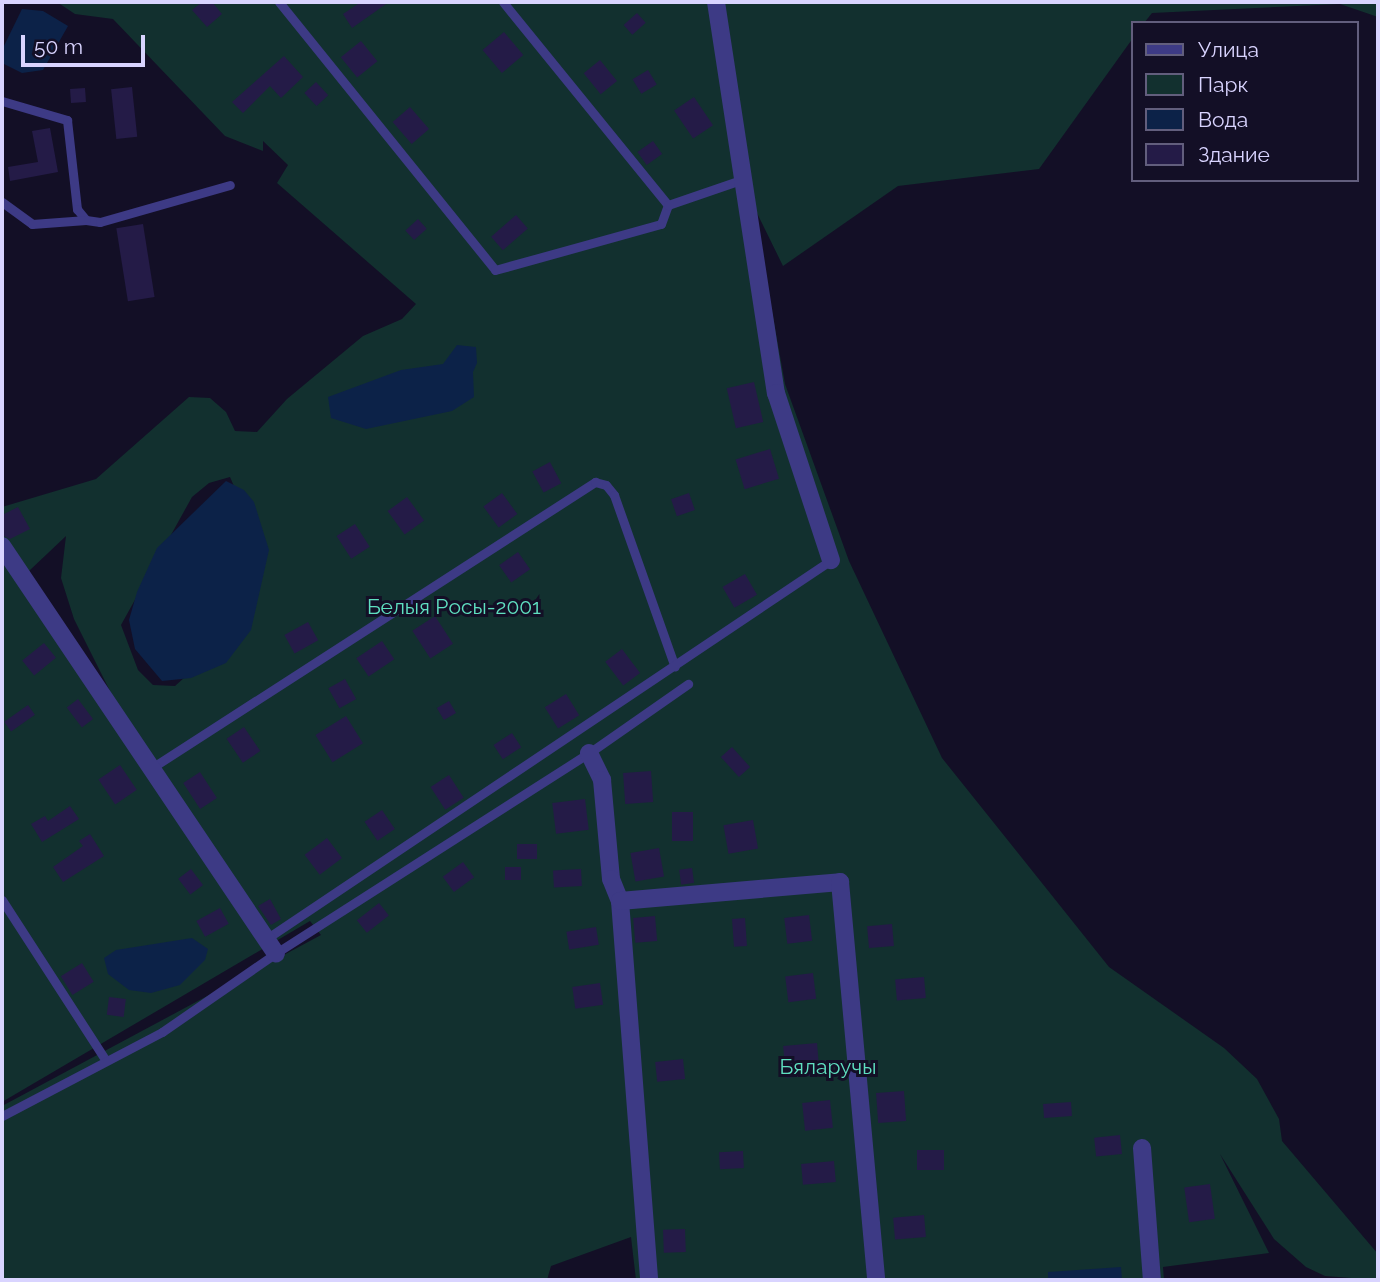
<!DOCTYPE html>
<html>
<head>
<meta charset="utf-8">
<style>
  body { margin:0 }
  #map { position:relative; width:1380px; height:1282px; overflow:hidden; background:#130f26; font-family:Raleway,sans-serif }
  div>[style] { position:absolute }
  .green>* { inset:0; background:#12302f }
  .water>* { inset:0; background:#0c2248 }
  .building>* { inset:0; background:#241b47; transform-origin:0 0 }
  .lane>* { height:9px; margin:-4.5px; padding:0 4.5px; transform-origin:4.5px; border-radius:4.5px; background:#3d3a85 }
  .street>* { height:18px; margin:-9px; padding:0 9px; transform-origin:9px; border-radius:9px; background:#3d3a85 }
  span { translate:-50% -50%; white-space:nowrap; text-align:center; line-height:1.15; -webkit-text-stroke:6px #130f26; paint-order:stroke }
  .park-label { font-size:21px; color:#5fe0c0 }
  .frame { position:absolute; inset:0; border:4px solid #d9d4ff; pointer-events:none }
  .legend { position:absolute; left:1131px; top:21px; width:228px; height:161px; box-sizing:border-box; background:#130f26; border:2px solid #625e7d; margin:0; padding:9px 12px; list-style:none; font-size:21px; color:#d9d4ff }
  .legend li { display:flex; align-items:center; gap:14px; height:35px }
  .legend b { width:35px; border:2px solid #625e7d }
  .scale { position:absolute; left:21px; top:35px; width:124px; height:32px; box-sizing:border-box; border:4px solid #d9d4ff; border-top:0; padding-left:9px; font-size:21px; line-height:24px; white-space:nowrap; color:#d9d4ff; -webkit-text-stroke:5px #130f26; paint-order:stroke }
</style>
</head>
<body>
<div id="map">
  <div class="green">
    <div style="clip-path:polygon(evenodd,57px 2px,1378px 2px,1378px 17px,1340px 4px,1152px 13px,1144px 23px,1133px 23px,1133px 38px,1039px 169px,898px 186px,783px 266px,753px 205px,785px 384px,849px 561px,942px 758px,1109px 967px,1224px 1048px,1257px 1079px,1279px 1119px,1282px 1141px,1378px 1254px,1378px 1280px,1325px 1276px,1306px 1267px,1274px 1239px,1220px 1154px,1269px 1253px,1163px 1267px,1164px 1280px,636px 1280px,631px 1237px,551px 1266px,547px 1280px,2px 1280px,2px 1106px,321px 935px,310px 921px,2px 1102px,2px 507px,96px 479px,189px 397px,210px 398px,226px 412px,235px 431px,257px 432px,287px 399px,363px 336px,402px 319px,416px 304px,277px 183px,288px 165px,263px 141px,263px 151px,225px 136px,113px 19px,75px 14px,57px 2px,230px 477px,246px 514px,237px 630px,175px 686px,153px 685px,138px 670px,121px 625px,192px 497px,209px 483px,230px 477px,57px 2px,66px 536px,61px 578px,74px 619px,117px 705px,29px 571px,66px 536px)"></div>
  </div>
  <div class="water">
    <div style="clip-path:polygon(22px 9px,43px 11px,68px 26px,43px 70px,22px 73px,2px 63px,2px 50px)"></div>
    <div style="clip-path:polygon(457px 345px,476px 347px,477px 363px,473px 372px,474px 397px,452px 411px,366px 429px,331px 418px,328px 397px,401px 370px,443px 364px)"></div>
    <div style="clip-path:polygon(226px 481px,244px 490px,254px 502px,269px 550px,251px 630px,226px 663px,191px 678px,162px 681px,135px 649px,129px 620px,137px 592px,157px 548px)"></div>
    <div style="clip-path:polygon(192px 938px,208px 949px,205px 960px,180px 985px,151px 993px,129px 990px,108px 974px,104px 958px,116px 950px)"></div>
    <div style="clip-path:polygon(1121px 1267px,1122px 1280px,1048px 1280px,1048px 1272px)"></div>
  </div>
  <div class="building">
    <div style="clip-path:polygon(202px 2px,212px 2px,222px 14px,207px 27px,192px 10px)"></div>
    <div style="clip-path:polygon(361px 2px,389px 2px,352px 28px,343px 14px)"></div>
    <div style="left:637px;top:13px;width:13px;height:18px;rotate:48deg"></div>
    <div style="left:504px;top:32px;width:30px;height:28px;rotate:50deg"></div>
    <div style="left:361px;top:41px;width:26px;height:26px;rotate:51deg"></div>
    <div style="clip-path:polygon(284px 56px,303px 77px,281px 98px,270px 86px,243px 113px,232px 102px)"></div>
    <div style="left:600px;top:60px;width:27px;height:21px;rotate:51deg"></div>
    <div style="left:648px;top:70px;width:17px;height:18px;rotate:59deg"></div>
    <div style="left:316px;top:82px;width:18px;height:16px;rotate:47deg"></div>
    <div style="left:132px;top:87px;width:50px;height:21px;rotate:84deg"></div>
    <div style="left:85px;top:88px;width:14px;height:15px;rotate:86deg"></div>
    <div style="left:694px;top:97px;width:34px;height:24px;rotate:56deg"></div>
    <div style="left:410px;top:107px;width:29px;height:23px;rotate:49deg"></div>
    <div style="clip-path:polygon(50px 128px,58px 172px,10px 181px,8px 167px,38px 162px,32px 131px)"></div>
    <div style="left:653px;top:141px;width:16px;height:19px;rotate:55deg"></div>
    <div style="left:516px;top:215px;width:18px;height:33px;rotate:49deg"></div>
    <div style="left:418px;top:219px;width:13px;height:17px;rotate:48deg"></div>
    <div style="left:143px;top:224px;width:74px;height:27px;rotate:81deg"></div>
    <div style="left:754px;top:382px;width:41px;height:28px;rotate:77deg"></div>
    <div style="left:770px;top:449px;width:31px;height:36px;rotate:73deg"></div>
    <div style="left:550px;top:462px;width:24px;height:20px;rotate:62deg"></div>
    <div style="left:502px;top:493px;width:26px;height:23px;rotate:54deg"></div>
    <div style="left:689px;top:493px;width:18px;height:19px;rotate:71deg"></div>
    <div style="left:407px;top:497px;width:29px;height:24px;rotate:54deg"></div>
    <div style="clip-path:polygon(18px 507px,30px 529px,10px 539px,2px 535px,2px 515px)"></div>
    <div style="left:355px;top:524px;width:27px;height:22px;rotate:57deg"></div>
    <div style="left:518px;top:552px;width:21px;height:23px;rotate:55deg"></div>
    <div style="left:745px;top:574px;width:24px;height:26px;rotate:60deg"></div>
    <div style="left:435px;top:616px;width:33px;height:27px;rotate:57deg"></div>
    <div style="left:308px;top:622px;width:21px;height:27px;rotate:61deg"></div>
    <div style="left:382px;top:641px;width:22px;height:31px;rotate:56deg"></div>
    <div style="left:44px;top:643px;width:19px;height:28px;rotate:51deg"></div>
    <div style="left:622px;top:649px;width:30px;height:21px;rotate:53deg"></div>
    <div style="left:345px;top:679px;width:23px;height:19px;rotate:61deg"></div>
    <div style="left:566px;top:694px;width:25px;height:25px;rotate:58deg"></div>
    <div style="left:78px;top:699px;width:25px;height:14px;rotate:53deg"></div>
    <div style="left:449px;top:701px;width:14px;height:14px;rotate:60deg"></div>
    <div style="left:28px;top:705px;width:12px;height:29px;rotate:55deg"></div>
    <div style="left:346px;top:716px;width:32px;height:36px;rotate:58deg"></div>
    <div style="left:244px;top:727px;width:29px;height:21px;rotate:56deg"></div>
    <div style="left:512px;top:733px;width:17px;height:22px;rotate:57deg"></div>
    <div style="left:732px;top:747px;width:27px;height:15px;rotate:48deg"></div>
    <div style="left:120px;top:765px;width:30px;height:26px;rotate:56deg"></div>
    <div style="left:651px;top:771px;width:31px;height:28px;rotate:86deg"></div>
    <div style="left:200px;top:772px;width:31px;height:20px;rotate:57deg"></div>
    <div style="left:449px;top:775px;width:27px;height:22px;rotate:57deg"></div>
    <div style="left:585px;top:799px;width:31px;height:33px;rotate:83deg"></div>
    <div style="clip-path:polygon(70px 806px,79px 819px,42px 842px,31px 824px,45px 816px,48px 821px)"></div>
    <div style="left:382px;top:810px;width:23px;height:21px;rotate:56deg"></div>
    <div style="left:672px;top:812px;width:21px;height:29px"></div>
    <div style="left:753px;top:820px;width:29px;height:30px;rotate:80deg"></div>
    <div style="clip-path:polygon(90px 834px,104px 856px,63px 882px,53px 867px,83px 846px,79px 841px)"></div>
    <div style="left:327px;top:838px;width:25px;height:28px;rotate:53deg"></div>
    <div style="left:517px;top:844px;width:20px;height:15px"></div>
    <div style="left:659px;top:848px;width:29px;height:29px;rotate:80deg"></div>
    <div style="left:463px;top:862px;width:19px;height:25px;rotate:54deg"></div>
    <div style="left:505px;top:867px;width:16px;height:13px"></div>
    <div style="left:692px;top:868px;width:15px;height:13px;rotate:82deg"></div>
    <div style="left:191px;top:869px;width:20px;height:16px;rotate:53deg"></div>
    <div style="left:581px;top:869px;width:17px;height:28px;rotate:87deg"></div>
    <div style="clip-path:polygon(270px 899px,281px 919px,271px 925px,258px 906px)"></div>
    <div style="left:379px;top:903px;width:16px;height:28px;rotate:52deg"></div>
    <div style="left:220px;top:908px;width:18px;height:27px;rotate:61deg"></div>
    <div style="left:809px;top:915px;width:26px;height:25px;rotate:83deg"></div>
    <div style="left:655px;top:916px;width:25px;height:22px;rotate:85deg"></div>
    <div style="left:745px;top:918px;width:28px;height:13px;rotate:86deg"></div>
    <div style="left:892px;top:924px;width:22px;height:25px;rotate:85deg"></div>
    <div style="left:596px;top:927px;width:18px;height:30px;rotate:81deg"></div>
    <div style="left:82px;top:963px;width:22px;height:25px;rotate:58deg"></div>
    <div style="left:813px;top:973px;width:26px;height:28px;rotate:83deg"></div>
    <div style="left:924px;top:977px;width:21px;height:29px;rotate:85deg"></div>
    <div style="left:600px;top:983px;width:22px;height:28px;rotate:82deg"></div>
    <div style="left:109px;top:997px;width:17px;height:18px;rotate:7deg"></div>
    <div style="left:817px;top:1043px;width:32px;height:34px;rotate:85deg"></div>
    <div style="left:683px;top:1059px;width:20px;height:28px;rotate:84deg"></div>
    <div style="left:904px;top:1091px;width:30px;height:28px;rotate:86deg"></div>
    <div style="left:830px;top:1100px;width:28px;height:28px;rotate:84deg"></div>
    <div style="left:1071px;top:1102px;width:14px;height:28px;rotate:86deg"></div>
    <div style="left:1120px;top:1135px;width:19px;height:26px;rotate:84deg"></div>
    <div style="left:944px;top:1150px;width:20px;height:27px;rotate:90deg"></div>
    <div style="left:743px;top:1151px;width:17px;height:24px;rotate:87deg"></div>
    <div style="left:834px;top:1161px;width:21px;height:33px;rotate:85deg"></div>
    <div style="left:1210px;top:1184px;width:35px;height:26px;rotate:82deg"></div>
    <div style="left:924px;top:1215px;width:22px;height:31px;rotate:85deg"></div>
    <div style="left:685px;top:1229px;width:23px;height:22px;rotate:88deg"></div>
  </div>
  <div class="lane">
    <div style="left:279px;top:2px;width:344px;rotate:51.1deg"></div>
    <div style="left:495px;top:270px;width:172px;rotate:-15.5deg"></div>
    <div style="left:661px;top:224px;width:20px;rotate:-70deg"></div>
    <div style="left:503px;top:2px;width:262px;rotate:50.9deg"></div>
    <div style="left:668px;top:205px;width:77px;rotate:-18.9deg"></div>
    <div style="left:2px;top:101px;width:68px;rotate:16.3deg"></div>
    <div style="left:67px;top:120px;width:90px;rotate:83.6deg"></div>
    <div style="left:77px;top:209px;width:14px;rotate:51deg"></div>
    <div style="left:86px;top:220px;width:14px;rotate:8deg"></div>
    <div style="left:100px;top:222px;width:135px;rotate:-15.9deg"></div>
    <div style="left:2px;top:202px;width:37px;rotate:36deg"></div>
    <div style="left:32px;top:224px;width:54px;rotate:-4.2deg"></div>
    <div style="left:150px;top:769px;width:530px;rotate:-32.82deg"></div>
    <div style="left:595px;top:482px;width:11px;rotate:15deg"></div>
    <div style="left:606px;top:485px;width:13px;rotate:51deg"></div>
    <div style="left:614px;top:495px;width:182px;rotate:70.5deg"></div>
    <div style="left:2px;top:900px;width:189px;rotate:57.1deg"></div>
    <div style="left:266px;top:939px;width:680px;rotate:-33.85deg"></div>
    <div style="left:2px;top:1116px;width:181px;rotate:-27.7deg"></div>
    <div style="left:162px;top:1032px;width:139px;rotate:-34.7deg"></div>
    <div style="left:276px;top:953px;width:371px;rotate:-32.6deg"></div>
    <div style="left:589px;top:753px;width:121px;rotate:-34.9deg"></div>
  </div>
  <div class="street">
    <div style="left:716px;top:2px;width:396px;rotate:81.3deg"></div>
    <div style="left:776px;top:393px;width:176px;rotate:71.8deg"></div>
    <div style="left:2px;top:546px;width:491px;rotate:56.1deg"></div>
    <div style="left:589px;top:753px;width:30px;rotate:64deg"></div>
    <div style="left:602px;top:780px;width:99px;rotate:84.8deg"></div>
    <div style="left:611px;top:879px;width:24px;rotate:68deg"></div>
    <div style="left:620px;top:901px;width:380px;rotate:85.6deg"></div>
    <div style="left:620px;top:901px;width:221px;rotate:-4.9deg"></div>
    <div style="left:840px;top:882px;width:400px;rotate:84.8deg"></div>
    <div style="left:1142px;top:1148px;width:132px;rotate:85.7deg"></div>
  </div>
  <div class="park-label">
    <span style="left:454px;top:607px">Белыя Росы-2001</span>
    <span style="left:828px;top:1067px">Бяларучы</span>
  </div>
  <div class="frame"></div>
  <ul class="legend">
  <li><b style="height:9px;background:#3d3a85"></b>Улица</li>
  <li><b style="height:19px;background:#12302f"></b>Парк</li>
  <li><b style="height:19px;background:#0c2248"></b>Вода</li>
  <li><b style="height:19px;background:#241b47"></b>Здание</li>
  </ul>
  <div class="scale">50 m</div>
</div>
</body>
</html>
